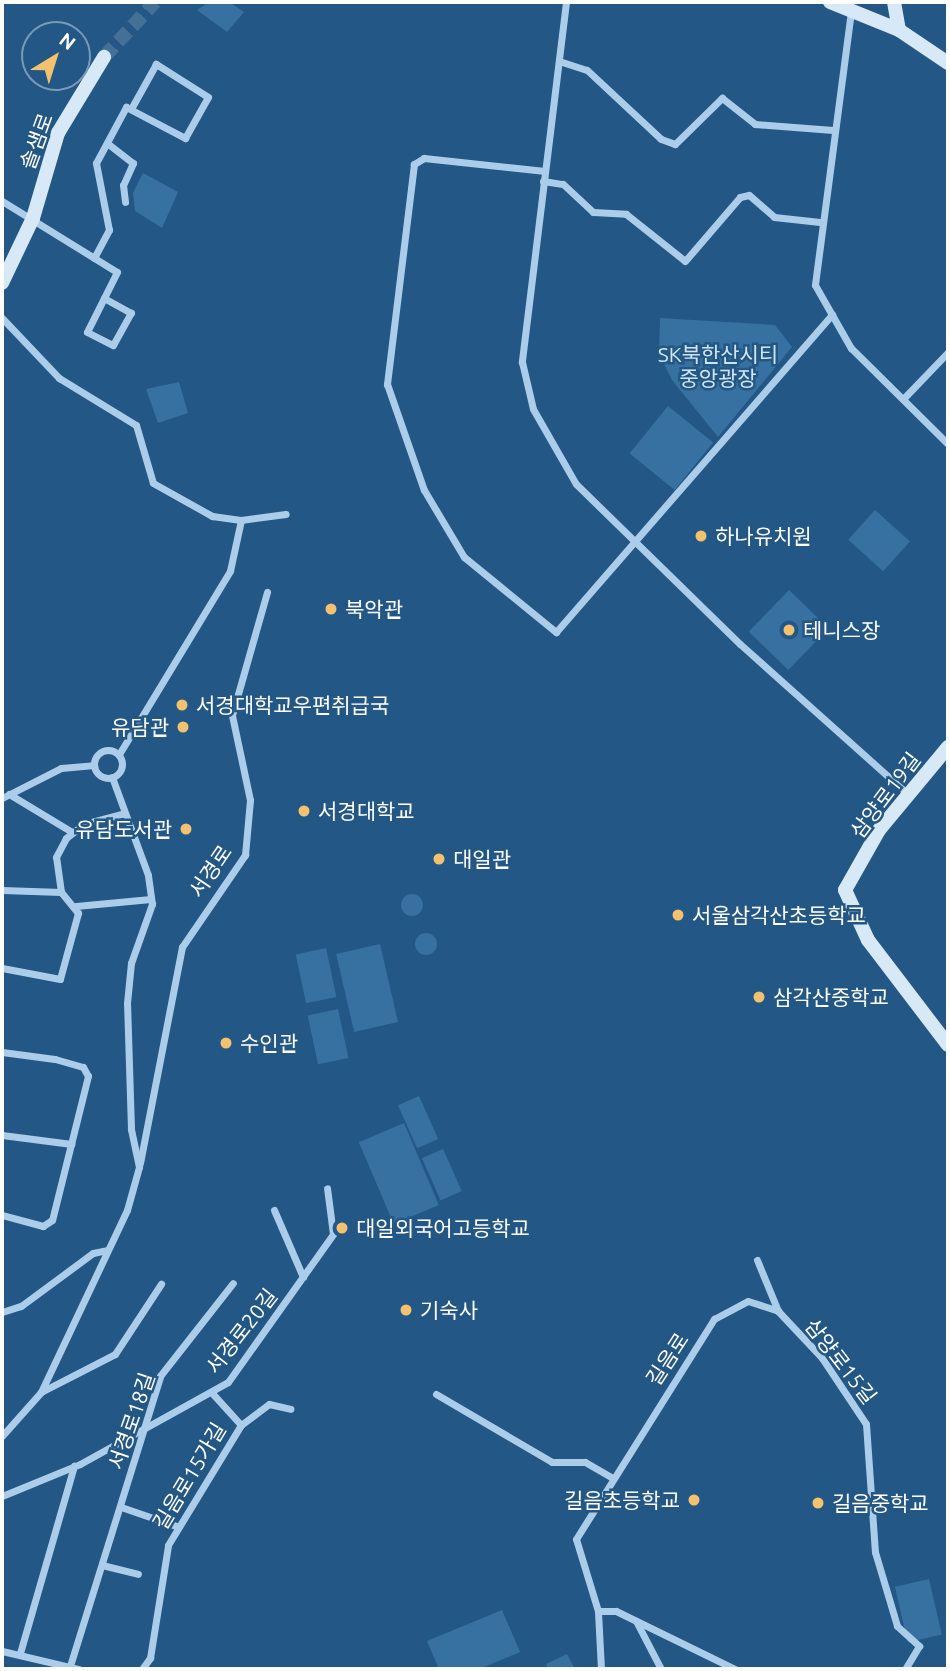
<!DOCTYPE html>
<html>
<head>
<meta charset="utf-8">
<style>
  body { margin:0 }
  #map { position:relative; width:950px; height:1671px; overflow:hidden; background:#235785; font-family:Ubuntu,"Noto Sans KR",sans-serif }
  div>[style] { position:absolute }
  .green>* { inset:0; background:#3771a2; transform-origin:0 0 }
  .round { border-radius:50% }
  .secondary-tunnel>* { height:14px; margin-top:-7px; transform-origin:0; background:repeating-linear-gradient(90deg,#447097 0 14px,transparent 0 21px) }
  .street>* { height:7px; margin:-3.5px; padding:0 3.5px; transform-origin:3.5px; border-radius:3.5px; background:#accde9 }
  .street>.ring { margin:-3.5px; padding:0; box-sizing:content-box; background:none; border:7px solid #accde9; border-radius:50% }
  .secondary>* { height:14px; margin:-7px; padding:0 7px; transform-origin:7px; border-radius:7px; background:#d7e8f7 }
  .dots>* { width:19px; height:19px; translate:-50% -50%; box-sizing:border-box; border:4px solid #235785; border-radius:50% }
  span { translate:-50% -50%; white-space:nowrap; text-align:center; line-height:1.15; -webkit-text-stroke:5px #235785; paint-order:stroke }
  .street-label { font-size:21px; color:#fff }
  .park-label { font-size:21px; color:#d0e5f7 }
  .poi-label { font-size:21px; color:#fff }
  .left { translate:0 -50%; text-align:left }
  .right { translate:-100% -50%; text-align:right }
  .frame { position:absolute; inset:0; border:4px solid #fff; pointer-events:none }
  .north { position:absolute; left:21px; top:21px; width:70px; height:70px; box-sizing:border-box; background:#235785; border:2px solid #7b9ab6; border-radius:50%; rotate:38deg; font-size:19px; font-weight:700; line-height:28px; text-align:center; color:#fff }
  .north::after { content:''; display:block; margin:auto; width:24px; height:32px; background:#f4c16f; clip-path:polygon(50% 0,100% 100%,50% 72%,0 100%) }
</style>
</head>
<body>
<div id="map">
  <div class="green">
    <div style="clip-path:polygon(209px 2px,229px 2px,244px 12px,227px 32px,197px 10px)"></div>
    <div style="clip-path:polygon(143px 173px,178px 192px,162px 228px,135px 211px,133px 193px)"></div>
    <div style="clip-path:polygon(660px 318px,775px 325px,792px 347px,718px 437px,672px 380px,659px 354px)"></div>
    <div style="clip-path:polygon(179px 382px,188px 413px,158px 423px,146px 389px)"></div>
    <div style="left:668px;top:406px;width:58px;height:61px;rotate:39deg"></div>
    <div style="left:875px;top:510px;width:47px;height:40px;rotate:42deg"></div>
    <div style="left:789px;top:590px;width:55px;height:58px;rotate:44deg"></div>
    <div class="round" style="left:401px;top:894px;width:22px;height:22px"></div>
    <div class="round" style="left:415px;top:933px;width:22px;height:22px"></div>
    <div style="left:380px;top:944px;width:80px;height:45px;rotate:77deg"></div>
    <div style="left:326px;top:948px;width:50px;height:31px;rotate:78deg"></div>
    <div style="left:338px;top:1009px;width:50px;height:31px;rotate:78deg"></div>
    <div style="left:419px;top:1096px;width:47px;height:23px;rotate:66deg"></div>
    <div style="left:404px;top:1123px;width:89px;height:49px;rotate:67deg"></div>
    <div style="left:443px;top:1149px;width:46px;height:23px;rotate:66deg"></div>
    <div style="left:929px;top:1579px;width:57px;height:35px;rotate:77deg"></div>
    <div style="clip-path:polygon(502px 1610px,520px 1652px,479px 1669px,439px 1669px,427px 1641px)"></div>
    <div style="clip-path:polygon(567px 1654px,575px 1669px,548px 1669px,546px 1664px)"></div>
  </div>
  <div class="secondary-tunnel">
    <div style="left:104px;top:57px;width:75px;rotate:-47.2deg"></div>
  </div>
  <div class="street">
    <div style="left:566px;top:2px;width:363px;rotate:97deg"></div>
    <div style="left:522px;top:362px;width:48px;rotate:76.8deg"></div>
    <div style="left:533px;top:409px;width:86px;rotate:60.2deg"></div>
    <div style="left:576px;top:484px;width:229px;rotate:44.3deg"></div>
    <div style="left:740px;top:644px;width:227px;rotate:41.8deg"></div>
    <div style="left:851px;top:11px;width:276px;rotate:97.5deg"></div>
    <div style="left:815px;top:285px;width:73px;rotate:60.3deg"></div>
    <div style="left:851px;top:348px;width:136px;rotate:44.7deg"></div>
    <div style="left:559px;top:61px;width:29px;rotate:18deg"></div>
    <div style="left:587px;top:70px;width:101px;rotate:43deg"></div>
    <div style="left:661px;top:139px;width:15px;rotate:20deg"></div>
    <div style="left:675px;top:144px;width:66px;rotate:-44.4deg"></div>
    <div style="left:722px;top:98px;width:42px;rotate:38.2deg"></div>
    <div style="left:755px;top:124px;width:78px;rotate:4.4deg"></div>
    <div style="left:107px;top:143px;width:33px;rotate:38deg"></div>
    <div style="left:133px;top:163px;width:24px;rotate:114deg"></div>
    <div style="left:123px;top:185px;width:17px;rotate:83deg"></div>
    <div style="left:545px;top:171px;width:122px;rotate:-173.9deg"></div>
    <div style="left:424px;top:158px;width:12px;rotate:149deg"></div>
    <div style="left:414px;top:164px;width:222px;rotate:97deg"></div>
    <div style="left:387px;top:384px;width:112px;rotate:70.8deg"></div>
    <div style="left:424px;top:490px;width:78px;rotate:59.2deg"></div>
    <div style="left:464px;top:557px;width:119px;rotate:39.2deg"></div>
    <div style="left:556px;top:632px;width:421px;rotate:-49deg"></div>
    <div style="left:543px;top:181px;width:20px;rotate:9deg"></div>
    <div style="left:563px;top:184px;width:41px;rotate:43deg"></div>
    <div style="left:593px;top:212px;width:33px;rotate:3deg"></div>
    <div style="left:626px;top:214px;width:75px;rotate:38.5deg"></div>
    <div style="left:685px;top:261px;width:84px;rotate:-49.3deg"></div>
    <div style="left:740px;top:197px;width:9px;rotate:-13deg"></div>
    <div style="left:749px;top:195px;width:33px;rotate:41deg"></div>
    <div style="left:774px;top:217px;width:46px;rotate:6.2deg"></div>
    <div style="left:2px;top:201px;width:135px;rotate:31.7deg"></div>
    <div style="left:117px;top:272px;width:67px;rotate:116.6deg"></div>
    <div style="left:87px;top:332px;width:29px;rotate:27deg"></div>
    <div style="left:113px;top:345px;width:37px;rotate:-61deg"></div>
    <div style="left:131px;top:313px;width:31px;rotate:-151deg"></div>
    <div style="left:94px;top:258px;width:32px;rotate:-62deg"></div>
    <div style="left:109px;top:230px;width:68px;rotate:-101deg"></div>
    <div style="left:96px;top:163px;width:64px;rotate:-61.8deg"></div>
    <div style="left:126px;top:107px;width:67px;rotate:27.7deg"></div>
    <div style="left:185px;top:138px;width:47px;rotate:-60.7deg"></div>
    <div style="left:208px;top:97px;width:62px;rotate:-147.6deg"></div>
    <div style="left:156px;top:64px;width:51px;rotate:119.1deg"></div>
    <div style="left:2px;top:318px;width:83px;rotate:46.5deg"></div>
    <div style="left:59px;top:378px;width:90px;rotate:31.4deg"></div>
    <div style="left:136px;top:425px;width:60px;rotate:73.7deg"></div>
    <div style="left:153px;top:483px;width:68px;rotate:29.2deg"></div>
    <div style="left:212px;top:516px;width:29px;rotate:8deg"></div>
    <div style="left:241px;top:520px;width:52px;rotate:102.2deg"></div>
    <div style="left:230px;top:571px;width:214px;rotate:121.2deg"></div>
    <div style="left:903px;top:399px;width:65px;rotate:-46.2deg"></div>
    <div style="left:241px;top:520px;width:45px;rotate:-7.6deg"></div>
    <div class="ring" style="left:94px;top:750px;width:21px;height:21px"></div>
    <div style="left:9px;top:794px;width:74px;rotate:31.1deg"></div>
    <div style="left:2px;top:798px;width:66px;rotate:-27deg"></div>
    <div style="left:61px;top:768px;width:33px;rotate:-5deg"></div>
    <div style="left:2px;top:890px;width:59px;rotate:1.9deg"></div>
    <div style="left:61px;top:892px;width:27px;rotate:51deg"></div>
    <div style="left:78px;top:913px;width:68px;rotate:105.3deg"></div>
    <div style="left:60px;top:979px;width:59px;rotate:-169.3deg"></div>
    <div style="left:61px;top:892px;width:35px;rotate:-98deg"></div>
    <div style="left:56px;top:857px;width:21px;rotate:-62deg"></div>
    <div style="left:66px;top:838px;width:23px;rotate:-38deg"></div>
    <div style="left:84px;top:824px;width:42px;rotate:-15deg"></div>
    <div style="left:76px;top:906px;width:75px;rotate:-5.3deg"></div>
    <div style="left:2px;top:1052px;width:53px;rotate:7.5deg"></div>
    <div style="left:55px;top:1059px;width:29px;rotate:16deg"></div>
    <div style="left:83px;top:1067px;width:10px;rotate:61deg"></div>
    <div style="left:88px;top:1076px;width:148px;rotate:104deg"></div>
    <div style="left:52px;top:1220px;width:11px;rotate:146deg"></div>
    <div style="left:43px;top:1226px;width:42px;rotate:-165deg"></div>
    <div style="left:2px;top:1135px;width:70px;rotate:7.4deg"></div>
    <div style="left:140px;top:1163px;width:220px;rotate:-79deg"></div>
    <div style="left:182px;top:947px;width:112px;rotate:-55.6deg"></div>
    <div style="left:245px;top:855px;width:55px;rotate:-84.8deg"></div>
    <div style="left:250px;top:800px;width:87px;rotate:-102deg"></div>
    <div style="left:232px;top:715px;width:128px;rotate:-74.1deg"></div>
    <div style="left:274px;top:1210px;width:73px;rotate:66.6deg"></div>
    <div style="left:757px;top:1260px;width:55px;rotate:67.6deg"></div>
    <div style="left:778px;top:1311px;width:64px;rotate:46.9deg"></div>
    <div style="left:822px;top:1358px;width:79px;rotate:56.3deg"></div>
    <div style="left:866px;top:1424px;width:128px;rotate:86deg"></div>
    <div style="left:875px;top:1552px;width:77px;rotate:73.4deg"></div>
    <div style="left:897px;top:1626px;width:30px;rotate:42deg"></div>
    <div style="left:919px;top:1646px;width:27px;rotate:121deg"></div>
    <div style="left:2px;top:1312px;width:20px;rotate:-18deg"></div>
    <div style="left:21px;top:1306px;width:89px;rotate:-36.4deg"></div>
    <div style="left:93px;top:1253px;width:14px;rotate:-12deg"></div>
    <div style="left:41px;top:1392px;width:83px;rotate:-27.2deg"></div>
    <div style="left:115px;top:1354px;width:84px;rotate:-56.7deg"></div>
    <div style="left:436px;top:1394px;width:134px;rotate:30.4deg"></div>
    <div style="left:552px;top:1462px;width:33px"></div>
    <div style="left:585px;top:1462px;width:32px;rotate:30deg"></div>
    <div style="left:241px;top:1425px;width:35px;rotate:-37deg"></div>
    <div style="left:269px;top:1404px;width:22px;rotate:13deg"></div>
    <div style="left:2px;top:1436px;width:59px;rotate:-48.4deg"></div>
    <div style="left:41px;top:1392px;width:201px;rotate:-64.7deg"></div>
    <div style="left:127px;top:1210px;width:45px;rotate:-74.4deg"></div>
    <div style="left:139px;top:1167px;width:39px;rotate:-102deg"></div>
    <div style="left:131px;top:1129px;width:126px;rotate:-91.8deg"></div>
    <div style="left:127px;top:1003px;width:40px;rotate:-84.3deg"></div>
    <div style="left:131px;top:963px;width:63px;rotate:-70.4deg"></div>
    <div style="left:152px;top:904px;width:29px;rotate:-98deg"></div>
    <div style="left:148px;top:875px;width:104px;rotate:-110.2deg"></div>
    <div style="left:2px;top:1496px;width:84px;rotate:-22.3deg"></div>
    <div style="left:80px;top:1464px;width:169px;rotate:-29deg"></div>
    <div style="left:228px;top:1382px;width:181px;rotate:-54.6deg"></div>
    <div style="left:333px;top:1234px;width:46px;rotate:-97.4deg"></div>
    <div style="left:121px;top:1507px;width:61px;rotate:19deg"></div>
    <div style="left:102px;top:1565px;width:37px;rotate:14deg"></div>
    <div style="left:598px;top:1611px;width:18px"></div>
    <div style="left:616px;top:1611px;width:132px;rotate:26deg"></div>
    <div style="left:636px;top:1621px;width:54px;rotate:62.5deg"></div>
    <div style="left:2px;top:1651px;width:79px;rotate:13.2deg"></div>
    <div style="left:20px;top:1653px;width:195px;rotate:-73.9deg"></div>
    <div style="left:69px;top:1669px;width:307px;rotate:-72.7deg"></div>
    <div style="left:160px;top:1376px;width:118px;rotate:-51.9deg"></div>
    <div style="left:142px;top:1669px;width:14px;rotate:-54deg"></div>
    <div style="left:150px;top:1658px;width:114px;rotate:-80.9deg"></div>
    <div style="left:168px;top:1545px;width:140px;rotate:-58.7deg"></div>
    <div style="left:241px;top:1425px;width:43px;rotate:-132.2deg"></div>
    <div style="left:601px;top:1669px;width:58px;rotate:-93deg"></div>
    <div style="left:598px;top:1611px;width:75px;rotate:-107deg"></div>
    <div style="left:576px;top:1539px;width:260px;rotate:-57.9deg"></div>
    <div style="left:714px;top:1319px;width:38px;rotate:-28deg"></div>
    <div style="left:748px;top:1301px;width:32px;rotate:18deg"></div>
  </div>
  <div class="secondary">
    <div style="left:830px;top:2px;width:74px;rotate:22.1deg"></div>
    <div style="left:899px;top:30px;width:59px;rotate:34deg"></div>
    <div style="left:894px;top:2px;width:28px;rotate:80deg"></div>
    <div style="left:2px;top:283px;width:72px;rotate:-64.5deg"></div>
    <div style="left:33px;top:218px;width:89px;rotate:-73.6deg"></div>
    <div style="left:58px;top:133px;width:89px;rotate:-58.8deg"></div>
    <div style="left:948px;top:747px;width:108px;rotate:129.7deg"></div>
    <div style="left:879px;top:830px;width:69px;rotate:119.5deg"></div>
    <div style="left:845px;top:890px;width:55px;rotate:65.3deg"></div>
    <div style="left:868px;top:940px;width:132px;rotate:52.7deg"></div>
  </div>
  <div class="dots">
    <div style="left:701px;top:536px;background:#f4c16f"></div>
    <div style="left:331px;top:609px;background:#f4c16f"></div>
    <div style="left:789px;top:630px;background:#f4c16f"></div>
    <div style="left:182px;top:705px;background:#f4c16f"></div>
    <div style="left:183px;top:727px;background:#f4c16f"></div>
    <div style="left:304px;top:811px;background:#f4c16f"></div>
    <div style="left:186px;top:829px;background:#f4c16f"></div>
    <div style="left:439px;top:859px;background:#f4c16f"></div>
    <div style="left:678px;top:915px;background:#f4c16f"></div>
    <div style="left:759px;top:997px;background:#f4c16f"></div>
    <div style="left:226px;top:1043px;background:#f4c16f"></div>
    <div style="left:342px;top:1228px;background:#f4c16f"></div>
    <div style="left:406px;top:1310px;background:#f4c16f"></div>
    <div style="left:694px;top:1500px;background:#f4c16f"></div>
    <div style="left:818px;top:1503px;background:#f4c16f"></div>
  </div>
  <div class="street-label">
    <span style="left:36px;top:141px;rotate:-70deg">솔샘로</span>
    <span style="left:885px;top:795px;rotate:-53deg">삼양로19길</span>
    <span style="left:210px;top:871px;rotate:-56deg">서경로</span>
    <span style="left:241px;top:1331px;rotate:-52deg">서경로20길</span>
    <span style="left:667px;top:1359px;rotate:-57deg">길음로</span>
    <span style="left:841px;top:1361px;rotate:52deg">삼양로15길</span>
    <span style="left:131px;top:1421px;rotate:-71deg">서경로18길</span>
    <span style="left:189px;top:1476px;rotate:-59deg">길음로15가길</span>
  </div>
  <div class="park-label">
    <span style="left:718px;top:366px">SK북한산시티<br>중앙광장</span>
  </div>
  <div class="poi-label">
    <span class="left" style="left:715px;top:536px">하나유치원</span>
    <span class="left" style="left:345px;top:609px">북악관</span>
    <span class="left" style="left:803px;top:630px">테니스장</span>
    <span class="left" style="left:196px;top:705px">서경대학교우편취급국</span>
    <span class="right" style="left:169px;top:727px">유담관</span>
    <span class="left" style="left:318px;top:811px">서경대학교</span>
    <span class="right" style="left:172px;top:829px">유담도서관</span>
    <span class="left" style="left:453px;top:859px">대일관</span>
    <span class="left" style="left:692px;top:915px">서울삼각산초등학교</span>
    <span class="left" style="left:773px;top:997px">삼각산중학교</span>
    <span class="left" style="left:240px;top:1043px">수인관</span>
    <span class="left" style="left:356px;top:1228px">대일외국어고등학교</span>
    <span class="left" style="left:420px;top:1310px">기숙사</span>
    <span class="right" style="left:680px;top:1500px">길음초등학교</span>
    <span class="left" style="left:832px;top:1503px">길음중학교</span>
  </div>
  <div class="frame"></div>
  <div class="north">N</div>
</div>
</body>
</html>
